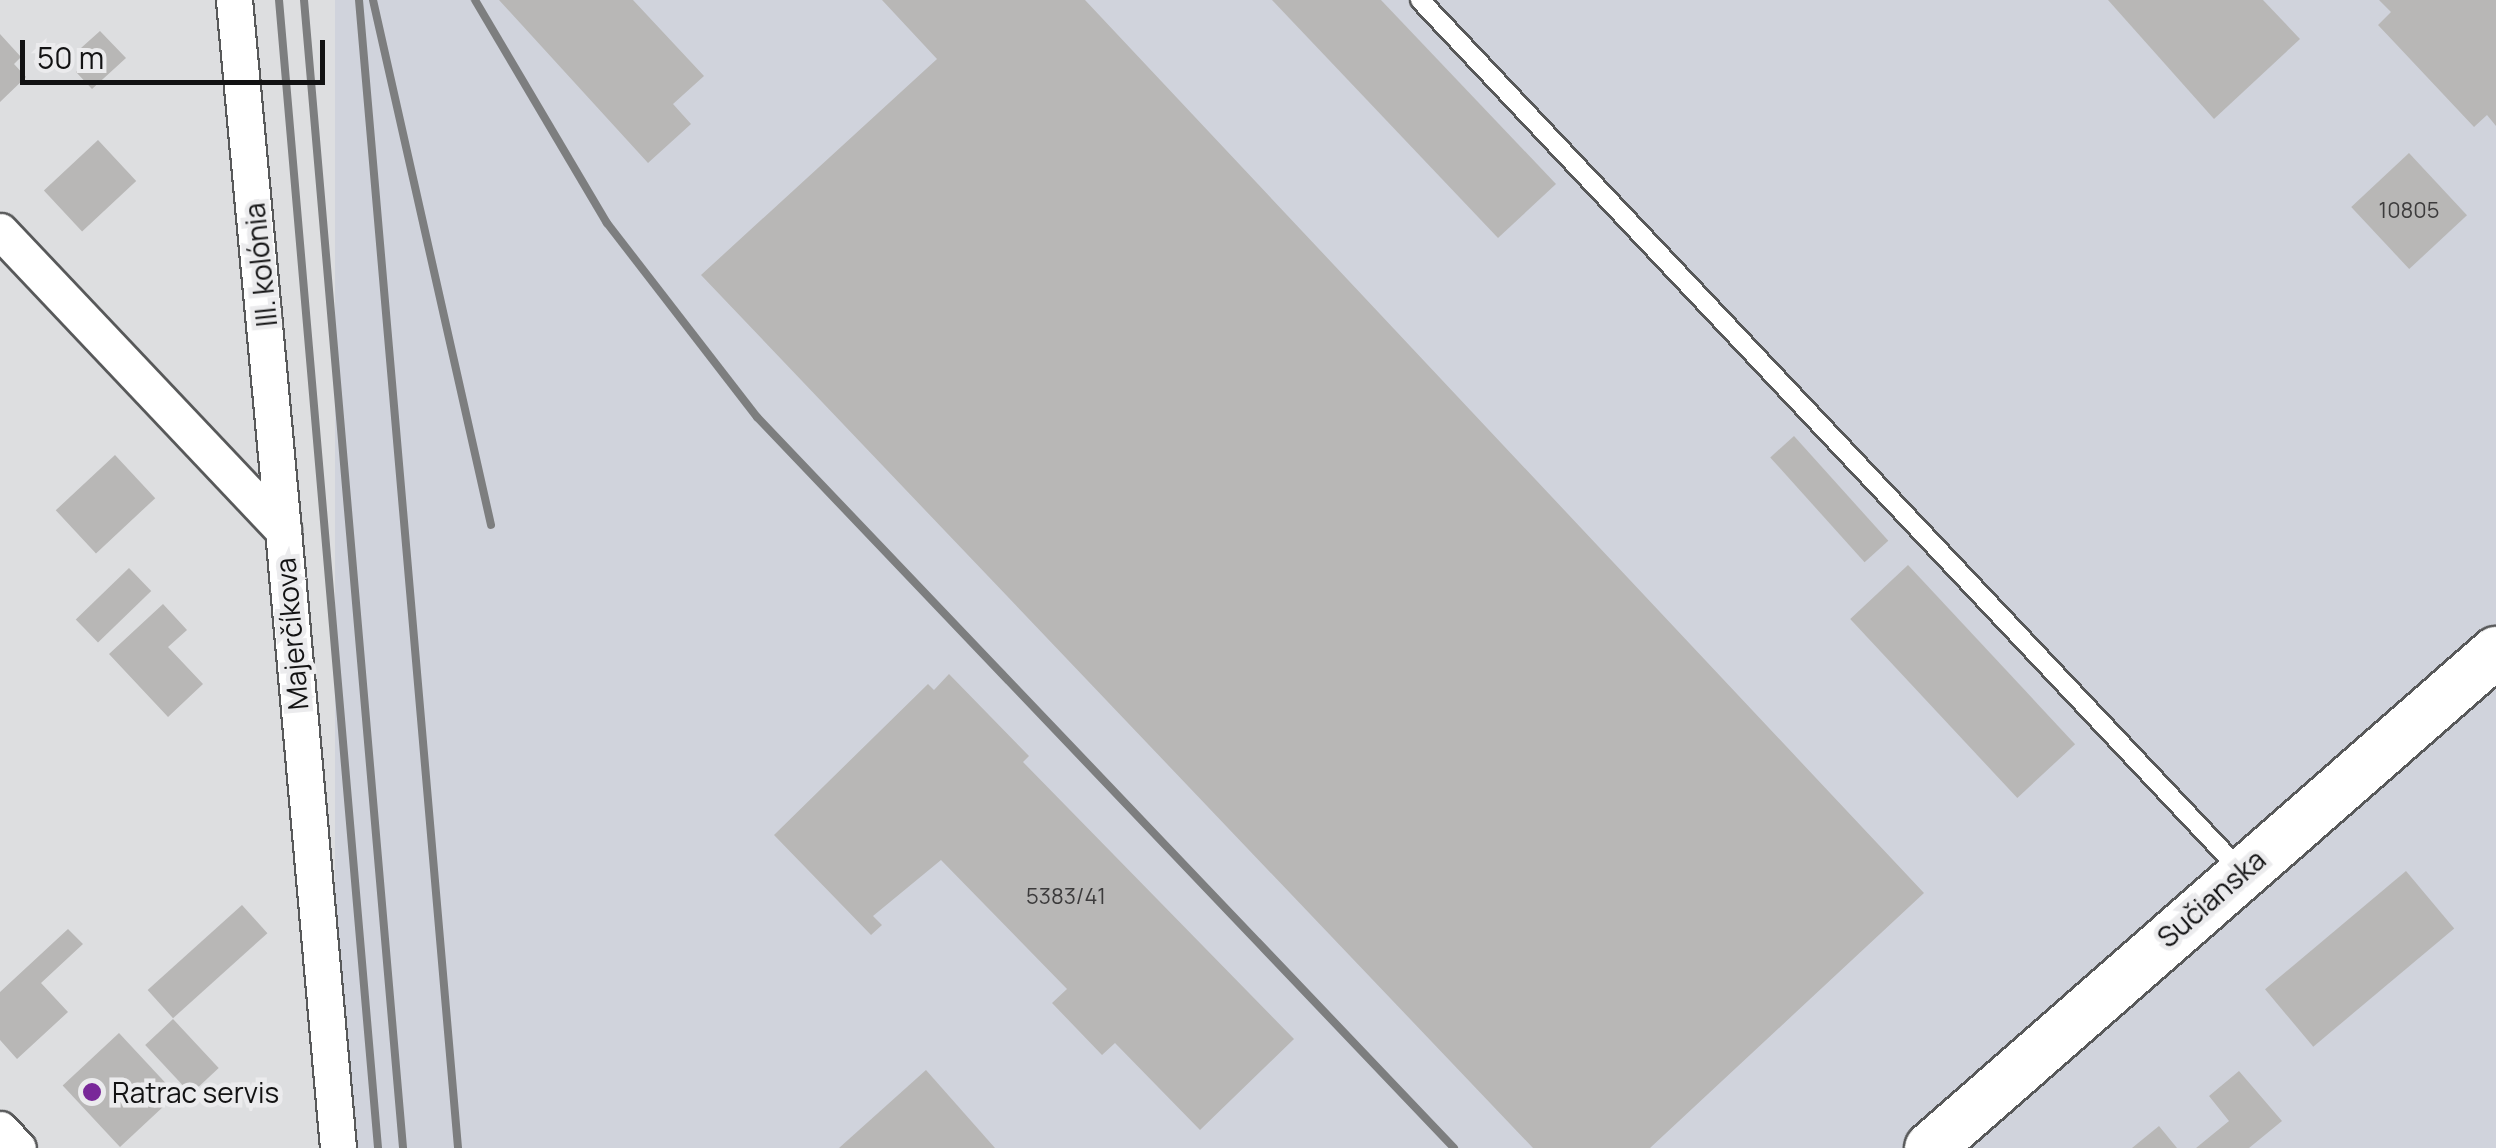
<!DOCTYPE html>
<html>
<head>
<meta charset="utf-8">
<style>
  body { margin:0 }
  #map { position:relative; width:2496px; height:1148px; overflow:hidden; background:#dddee0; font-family:Manrope,sans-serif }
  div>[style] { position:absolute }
  .built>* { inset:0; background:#d0d3dc; transform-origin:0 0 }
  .building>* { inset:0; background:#b8b7b6; transform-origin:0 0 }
  .roads { filter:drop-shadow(2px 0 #58595a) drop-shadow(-2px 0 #58595a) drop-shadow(0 2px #58595a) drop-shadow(0 -2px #58595a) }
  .lane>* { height:18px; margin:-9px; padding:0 9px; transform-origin:9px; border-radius:9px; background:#fff }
  .street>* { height:35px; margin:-17.5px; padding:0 17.5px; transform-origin:17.5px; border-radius:17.5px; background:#fff }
  .secondary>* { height:50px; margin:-25px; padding:0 25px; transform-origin:25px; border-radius:25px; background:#fff }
  .rail>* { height:8px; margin:-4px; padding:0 4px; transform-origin:4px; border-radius:4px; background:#7d7e7f }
  .dots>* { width:28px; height:28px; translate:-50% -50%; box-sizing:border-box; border:5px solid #ebebed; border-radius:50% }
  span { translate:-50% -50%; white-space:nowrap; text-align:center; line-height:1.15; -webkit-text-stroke:9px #ebebed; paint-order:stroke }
  .number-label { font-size:22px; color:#3c3b3c }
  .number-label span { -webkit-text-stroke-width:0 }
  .street-label { font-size:28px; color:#121213 }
  .poi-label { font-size:28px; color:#121213 }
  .left { translate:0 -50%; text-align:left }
  .scale { position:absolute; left:20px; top:40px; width:305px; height:45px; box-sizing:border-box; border:5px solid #121213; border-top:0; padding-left:12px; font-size:30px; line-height:35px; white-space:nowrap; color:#121213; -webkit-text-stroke:8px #ebebed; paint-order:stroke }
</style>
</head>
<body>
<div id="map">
  <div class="built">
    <div style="left:335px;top:0;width:2161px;height:1152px"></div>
  </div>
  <div class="building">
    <div style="clip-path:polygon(499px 0,633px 0,704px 76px,673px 104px,691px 124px,648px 163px)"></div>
    <div style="clip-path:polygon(882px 0,1085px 0,1924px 893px,1650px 1148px,1533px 1148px,701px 275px,937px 59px)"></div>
    <div style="clip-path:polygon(1272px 0,1381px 0,1556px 184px,1498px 238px)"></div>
    <div style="clip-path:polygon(2108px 0,2263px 0,2300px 39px,2214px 119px)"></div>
    <div style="clip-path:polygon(2379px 0,2496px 0,2496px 126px,2487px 115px,2474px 127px,2395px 43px,2378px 25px,2391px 12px)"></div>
    <div style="clip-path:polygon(100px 31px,126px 58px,92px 89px,76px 72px,91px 58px,81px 48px)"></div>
    <div style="clip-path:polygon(0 34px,21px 57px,14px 64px,26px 77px,0 102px)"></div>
    <div style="left:98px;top:140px;width:56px;height:74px;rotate:47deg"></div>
    <div style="left:2409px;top:153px;width:85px;height:79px;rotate:47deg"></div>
    <div style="left:1794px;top:436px;width:141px;height:32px;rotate:48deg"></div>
    <div style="left:115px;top:455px;width:59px;height:81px;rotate:47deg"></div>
    <div style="left:1908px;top:565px;width:245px;height:79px;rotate:47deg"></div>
    <div style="left:129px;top:568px;width:32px;height:74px;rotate:46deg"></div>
    <div style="clip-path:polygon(163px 604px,187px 630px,168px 647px,203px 684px,168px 717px,109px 654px)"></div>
    <div style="clip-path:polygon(949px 674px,1029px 756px,1023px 762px,1294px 1039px,1200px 1130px,1115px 1043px,1102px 1055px,1052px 1003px,1067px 989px,941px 860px,873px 916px,882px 925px,871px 935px,774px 835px,928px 684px,934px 690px)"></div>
    <div style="left:2406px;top:871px;width:75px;height:184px;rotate:50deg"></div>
    <div style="left:242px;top:905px;width:38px;height:127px;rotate:48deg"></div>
    <div style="clip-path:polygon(68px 929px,83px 944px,41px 983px,68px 1012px,17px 1059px,0 1040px,0 992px)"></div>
    <div style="left:173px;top:1019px;width:67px;height:38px;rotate:47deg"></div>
    <div style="left:119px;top:1033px;width:84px;height:77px;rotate:47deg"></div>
    <div style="clip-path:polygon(926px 1070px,995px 1148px,839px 1148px)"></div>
    <div style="clip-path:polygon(2239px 1071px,2282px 1121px,2249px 1148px,2196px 1148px,2229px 1121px,2209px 1096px)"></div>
    <div style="clip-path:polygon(2159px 1126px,2177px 1148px,2132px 1148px)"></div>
  </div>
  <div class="roads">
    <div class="lane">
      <div style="left:1420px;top:0;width:1197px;rotate:46.69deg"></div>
    </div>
    <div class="street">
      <div style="left:234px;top:0;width:532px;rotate:84.72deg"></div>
      <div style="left:0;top:231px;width:412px;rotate:46.6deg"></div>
      <div style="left:283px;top:530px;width:620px;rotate:84.91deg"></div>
      <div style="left:0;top:1129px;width:26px;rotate:47deg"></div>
    </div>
    <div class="secondary">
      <div style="left:1930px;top:1148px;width:753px;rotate:-41.23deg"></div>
    </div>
  </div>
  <div class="rail">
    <div style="left:279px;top:0;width:1152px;rotate:85.07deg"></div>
    <div style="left:304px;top:0;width:1152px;rotate:85.07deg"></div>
    <div style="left:359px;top:0;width:1152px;rotate:85.07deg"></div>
    <div style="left:373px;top:0;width:538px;rotate:77.33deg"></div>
    <div style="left:475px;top:0;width:259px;rotate:59.4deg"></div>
    <div style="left:607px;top:223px;width:245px;rotate:52.3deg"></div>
    <div style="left:757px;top:417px;width:1010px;rotate:46.36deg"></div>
  </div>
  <div class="dots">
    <div style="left:92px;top:1092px;background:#792899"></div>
  </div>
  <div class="number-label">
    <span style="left:2409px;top:211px">10805</span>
    <span style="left:1066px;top:897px">5383/41</span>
  </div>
  <div class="street-label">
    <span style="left:260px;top:265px;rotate:-96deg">III. kolónia</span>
    <span style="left:291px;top:634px;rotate:-95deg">Majerčíkova</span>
    <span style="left:2211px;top:898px;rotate:-41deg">Sučianska</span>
  </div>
  <div class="poi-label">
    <span class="left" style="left:112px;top:1092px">Ratrac servis</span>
  </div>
  <div class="scale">50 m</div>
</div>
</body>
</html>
